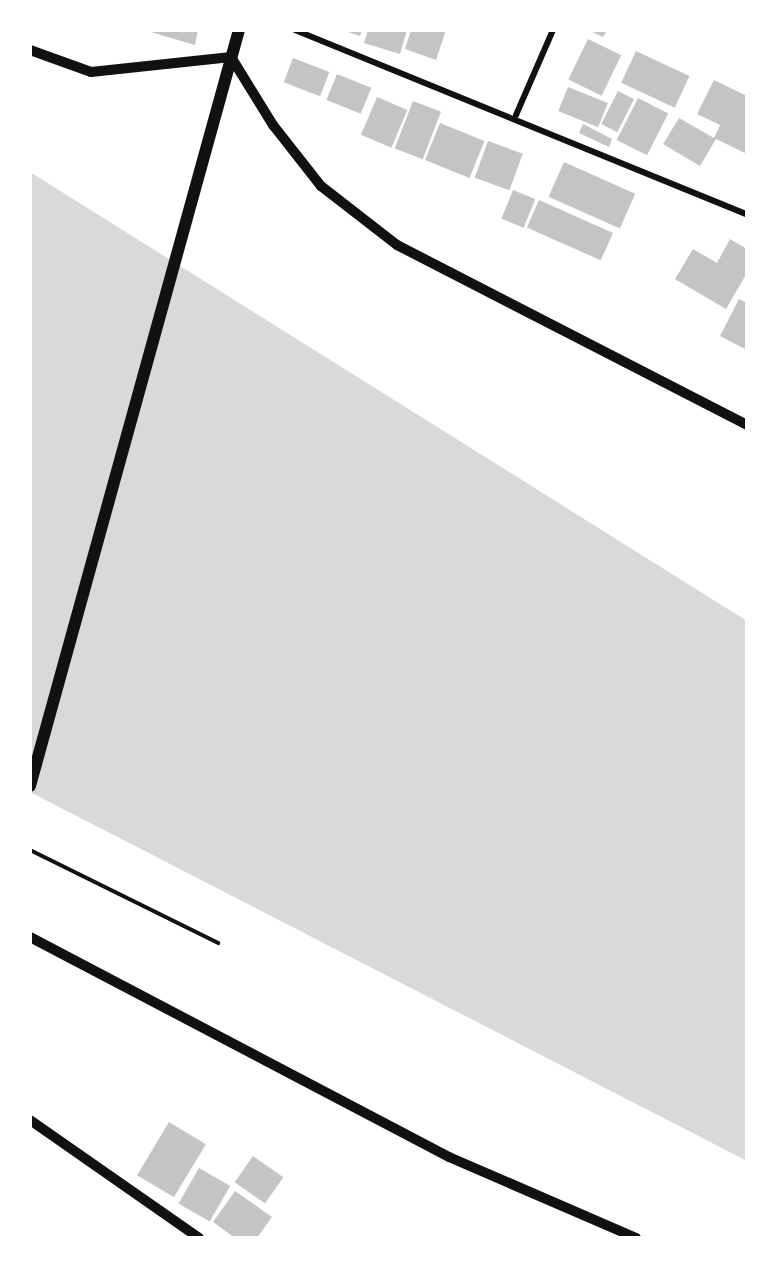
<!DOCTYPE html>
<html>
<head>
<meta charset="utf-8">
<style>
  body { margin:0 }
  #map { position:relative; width:777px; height:1268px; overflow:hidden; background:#fff; font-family:"Titillium Web",sans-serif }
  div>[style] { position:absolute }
  .water>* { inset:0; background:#d9d9d9 }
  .building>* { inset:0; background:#c4c4c4; transform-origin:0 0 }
  .path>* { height:4px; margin:-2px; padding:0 2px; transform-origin:2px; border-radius:2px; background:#111 }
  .minor>* { height:6px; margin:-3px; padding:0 3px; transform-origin:3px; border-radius:3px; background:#111 }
  .tertiary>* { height:10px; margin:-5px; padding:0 5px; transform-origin:5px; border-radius:5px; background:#111 }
  .secondary>* { height:12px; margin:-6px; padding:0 6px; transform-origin:6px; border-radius:6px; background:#111 }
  span { translate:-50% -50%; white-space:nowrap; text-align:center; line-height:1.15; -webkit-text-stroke:4.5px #fff; paint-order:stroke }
  .frame { position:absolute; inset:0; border:32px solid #fff; pointer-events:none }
</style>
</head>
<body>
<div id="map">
  <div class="water">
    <div style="clip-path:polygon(30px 172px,747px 621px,747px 1161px,30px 792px)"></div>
  </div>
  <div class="building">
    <div style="clip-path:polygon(144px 30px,198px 30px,195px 45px)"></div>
    <div style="clip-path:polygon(342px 30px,362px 30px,360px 36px)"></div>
    <div style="clip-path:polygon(368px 30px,407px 30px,400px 54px,364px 43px)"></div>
    <div style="clip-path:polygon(411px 30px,446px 30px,436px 60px,405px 49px)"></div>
    <div style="clip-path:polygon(588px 30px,607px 30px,603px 37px)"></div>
    <div style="left:588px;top:39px;width:37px;height:45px;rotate:26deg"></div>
    <div style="left:636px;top:51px;width:59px;height:35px;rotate:25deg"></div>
    <div style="left:293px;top:58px;width:39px;height:26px;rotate:21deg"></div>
    <div style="left:337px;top:74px;width:37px;height:28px;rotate:22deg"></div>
    <div style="clip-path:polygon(714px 80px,747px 96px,747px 154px,716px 139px,700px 166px,663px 144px,679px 118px,714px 138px,720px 125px,697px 114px)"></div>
    <div style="left:568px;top:87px;width:43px;height:26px;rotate:22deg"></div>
    <div style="left:618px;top:91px;width:18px;height:37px;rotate:27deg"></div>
    <div style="left:377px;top:97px;width:33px;height:41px;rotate:23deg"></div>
    <div style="left:638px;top:98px;width:34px;height:47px;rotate:27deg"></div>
    <div style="left:413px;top:101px;width:30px;height:51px;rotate:21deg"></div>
    <div style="left:440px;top:123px;width:48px;height:40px;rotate:22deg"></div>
    <div style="clip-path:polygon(583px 124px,612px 139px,609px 147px,579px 133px)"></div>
    <div style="left:488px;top:141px;width:37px;height:39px;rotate:20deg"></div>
    <div style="left:564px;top:162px;width:78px;height:38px;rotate:24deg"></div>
    <div style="left:513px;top:190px;width:24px;height:31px;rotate:22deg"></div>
    <div style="left:539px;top:200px;width:81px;height:30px;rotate:24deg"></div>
    <div style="clip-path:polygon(730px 239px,747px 249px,747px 273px,726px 309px,675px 279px,693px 249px,717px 263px)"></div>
    <div style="clip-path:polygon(739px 299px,747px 303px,747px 350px,720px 336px)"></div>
    <div style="left:169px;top:1122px;width:43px;height:62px;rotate:31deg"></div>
    <div style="left:253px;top:1156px;width:37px;height:32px;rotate:35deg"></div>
    <div style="left:199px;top:1168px;width:36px;height:41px;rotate:30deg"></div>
    <div style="clip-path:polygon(235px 1191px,272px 1217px,257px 1238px,235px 1238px,213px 1222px)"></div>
  </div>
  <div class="path">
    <div style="left:30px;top:850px;width:210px;rotate:26.3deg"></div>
  </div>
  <div class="minor">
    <div style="left:295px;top:30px;width:488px;rotate:22.2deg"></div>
    <div style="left:516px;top:115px;width:93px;rotate:-66.5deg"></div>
  </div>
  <div class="tertiary">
    <div style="left:30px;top:50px;width:65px;rotate:19.8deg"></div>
    <div style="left:91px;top:72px;width:141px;rotate:-6.1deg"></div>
    <div style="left:231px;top:57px;width:80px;rotate:58.3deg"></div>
    <div style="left:273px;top:125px;width:78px;rotate:51.8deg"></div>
    <div style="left:321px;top:186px;width:96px;rotate:37.8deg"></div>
    <div style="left:397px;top:245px;width:394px;rotate:27.2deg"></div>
    <div style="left:30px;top:937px;width:473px;rotate:27.7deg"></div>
    <div style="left:449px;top:1157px;width:204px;rotate:23.4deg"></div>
    <div style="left:30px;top:1120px;width:206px;rotate:34.9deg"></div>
  </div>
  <div class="secondary">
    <div style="left:30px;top:786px;width:784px;rotate:-74.55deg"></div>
  </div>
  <div class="frame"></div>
</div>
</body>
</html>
